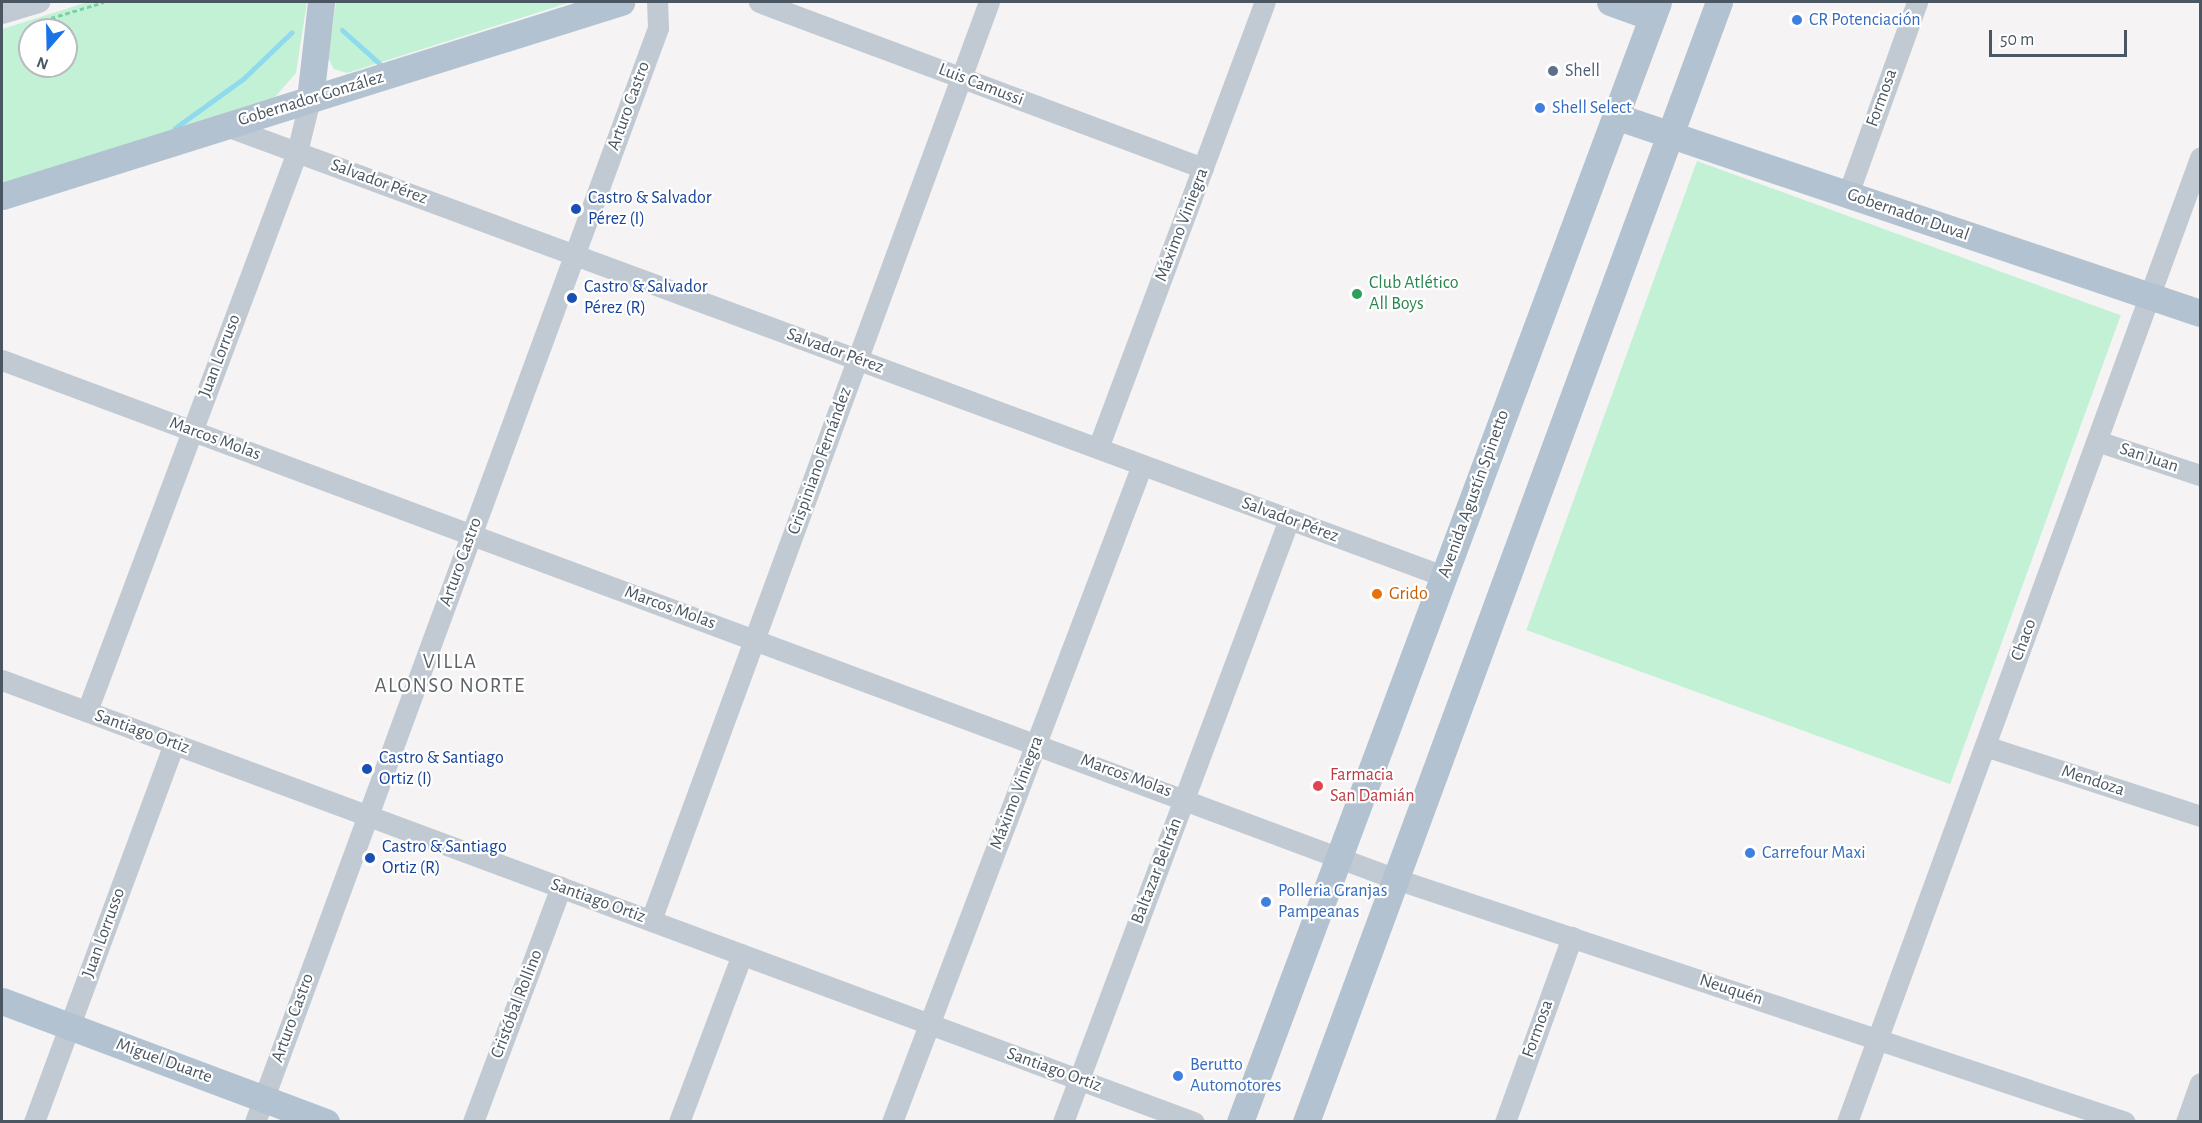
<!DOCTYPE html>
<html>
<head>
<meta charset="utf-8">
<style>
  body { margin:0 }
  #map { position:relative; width:2202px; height:1123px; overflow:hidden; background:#f5f3f3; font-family:"Alegreya Sans",sans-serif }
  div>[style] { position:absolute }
  .green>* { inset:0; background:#c3f1d5; transform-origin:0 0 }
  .stream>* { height:5px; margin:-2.5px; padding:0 2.5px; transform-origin:2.5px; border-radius:2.5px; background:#90daee }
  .path>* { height:3px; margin-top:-1.5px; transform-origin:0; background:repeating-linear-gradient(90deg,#7ad0a6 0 4.5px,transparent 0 7.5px) }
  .minor>* { height:21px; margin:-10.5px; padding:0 10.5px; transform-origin:10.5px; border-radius:10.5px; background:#c1cad2 }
  .major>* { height:27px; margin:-13.5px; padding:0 13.5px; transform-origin:13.5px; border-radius:13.5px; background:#b3c2d1 }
  .dots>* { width:16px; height:16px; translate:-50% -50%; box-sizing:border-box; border:3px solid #fff; border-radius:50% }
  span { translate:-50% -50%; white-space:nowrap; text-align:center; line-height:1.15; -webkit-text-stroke:4.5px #fff; paint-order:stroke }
  .shop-label { font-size:18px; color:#366cbe }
  .left { translate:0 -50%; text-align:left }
  .service-label { font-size:18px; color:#4e5e75 }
  .street-label { font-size:18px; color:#4a5661 }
  .transit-label { font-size:18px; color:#164399 }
  .leisure-label { font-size:18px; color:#27864d }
  .food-label { font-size:18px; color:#c56008 }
  .health-label { font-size:18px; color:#be3a42 }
  .quarter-label { font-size:21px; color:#5f6368; letter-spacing:1.5px }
  .frame { position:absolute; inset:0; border:3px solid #4a5661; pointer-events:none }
  .north { position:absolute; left:18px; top:18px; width:60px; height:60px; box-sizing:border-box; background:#fff; border:2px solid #b7bbc0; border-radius:50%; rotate:200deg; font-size:16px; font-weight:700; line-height:24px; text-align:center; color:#4a5661 }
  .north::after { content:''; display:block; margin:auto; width:21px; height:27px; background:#1a73e8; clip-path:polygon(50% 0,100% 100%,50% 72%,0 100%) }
  .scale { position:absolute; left:1989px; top:30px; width:138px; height:27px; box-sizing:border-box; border:3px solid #4a5661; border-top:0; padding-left:8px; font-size:18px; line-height:21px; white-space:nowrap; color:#4a5661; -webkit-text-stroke:4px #fff; paint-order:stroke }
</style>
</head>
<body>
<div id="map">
  <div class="green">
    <div style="clip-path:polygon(evenodd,88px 2px,307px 2px,296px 73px,275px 97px,2px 183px,2px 29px,88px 2px,30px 30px,66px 30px,66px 66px,30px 66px,30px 30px)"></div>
    <div style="clip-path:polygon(336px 2px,571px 2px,347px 73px,334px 69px,328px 58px)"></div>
    <div style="left:1697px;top:161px;width:451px;height:499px;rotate:20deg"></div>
  </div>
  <div class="stream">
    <div style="left:342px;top:30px;width:50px;rotate:41.7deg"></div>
    <div style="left:175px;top:128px;width:85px;rotate:-35.9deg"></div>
    <div style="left:244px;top:78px;width:66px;rotate:-43.8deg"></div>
  </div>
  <div class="path">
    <div style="left:51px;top:18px;width:55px;rotate:-16.8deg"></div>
  </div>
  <div class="minor">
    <div style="left:759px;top:2px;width:474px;rotate:20.5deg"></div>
    <div style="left:2px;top:13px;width:39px;rotate:-17deg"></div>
    <div style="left:226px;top:126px;width:1298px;rotate:20.29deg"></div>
    <div style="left:1848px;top:194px;width:204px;rotate:-70.2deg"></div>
    <div style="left:2px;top:360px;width:1487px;rotate:20.42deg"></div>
    <div style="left:1396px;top:879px;width:768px;rotate:18.43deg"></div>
    <div style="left:2097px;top:441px;width:108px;rotate:18.3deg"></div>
    <div style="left:1098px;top:448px;width:476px;rotate:-69.5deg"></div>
    <div style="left:2px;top:680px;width:1271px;rotate:20.35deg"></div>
    <div style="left:87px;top:711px;width:597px;rotate:-69.41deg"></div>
    <div style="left:297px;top:152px;width:55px;rotate:-76.2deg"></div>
    <div style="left:1985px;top:746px;width:226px;rotate:18deg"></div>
    <div style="left:651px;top:920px;width:978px;rotate:-69.79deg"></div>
    <div style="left:34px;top:1122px;width:403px;rotate:-69.7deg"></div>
    <div style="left:255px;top:1122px;width:1166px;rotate:-69.78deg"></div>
    <div style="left:658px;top:28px;width:26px;rotate:-92deg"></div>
    <div style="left:473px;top:1122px;width:251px;rotate:-69.5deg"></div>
    <div style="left:679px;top:1122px;width:179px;rotate:-69.4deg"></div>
    <div style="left:892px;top:1122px;width:703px;rotate:-69.17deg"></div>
    <div style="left:1063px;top:1122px;width:644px;rotate:-69.45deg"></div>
    <div style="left:1505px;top:1122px;width:197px;rotate:-70.1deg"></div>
    <div style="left:1847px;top:1122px;width:1027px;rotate:-69.89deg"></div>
    <div style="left:2186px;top:1122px;width:41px;rotate:-70.3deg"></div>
  </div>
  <div class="major">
    <div style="left:1610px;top:2px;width:45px;rotate:19.7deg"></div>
    <div style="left:310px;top:99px;width:98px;rotate:-83.5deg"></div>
    <div style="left:1615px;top:116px;width:617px;rotate:18.61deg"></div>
    <div style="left:2px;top:196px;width:649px;rotate:-17.4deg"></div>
    <div style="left:2px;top:1001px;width:346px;rotate:20.5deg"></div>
    <div style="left:1240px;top:1122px;width:1195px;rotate:-69.53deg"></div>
    <div style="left:1306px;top:1122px;width:1194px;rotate:-69.76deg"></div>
  </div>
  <div class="dots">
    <div style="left:1797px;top:20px;background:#3f7fe0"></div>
    <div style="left:1553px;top:71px;background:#5c6f8a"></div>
    <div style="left:1540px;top:108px;background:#3f7fe0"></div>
    <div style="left:576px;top:209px;background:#1a4fb4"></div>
    <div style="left:1357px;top:294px;background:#2e9e5b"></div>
    <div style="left:572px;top:298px;background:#1a4fb4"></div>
    <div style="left:1377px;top:594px;background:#e8710a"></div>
    <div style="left:367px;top:769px;background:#1a4fb4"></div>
    <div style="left:1318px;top:786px;background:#e0444e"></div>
    <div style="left:1750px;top:853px;background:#3f7fe0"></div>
    <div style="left:370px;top:858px;background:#1a4fb4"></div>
    <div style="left:1266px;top:902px;background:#3f7fe0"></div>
    <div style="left:1178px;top:1076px;background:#3f7fe0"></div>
  </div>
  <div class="shop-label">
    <span class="left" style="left:1809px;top:20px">CR Potenciación</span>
    <span class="left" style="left:1552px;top:108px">Shell Select</span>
    <span class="left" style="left:1762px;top:853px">Carrefour Maxi</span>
    <span class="left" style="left:1278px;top:902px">Polleria Granjas<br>Pampeanas</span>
    <span class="left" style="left:1190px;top:1076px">Berutto<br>Automotores</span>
  </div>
  <div class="service-label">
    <span class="left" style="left:1565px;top:71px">Shell</span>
  </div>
  <div class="street-label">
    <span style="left:981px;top:85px;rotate:21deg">Luis Camussi</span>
    <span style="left:1882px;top:98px;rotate:-70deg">Formosa</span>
    <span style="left:311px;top:99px;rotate:-17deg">Gobernador González</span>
    <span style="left:629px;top:106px;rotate:-70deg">Arturo Castro</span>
    <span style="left:379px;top:182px;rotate:20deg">Salvador Pérez</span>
    <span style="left:1908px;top:215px;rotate:19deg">Gobernador Duval</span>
    <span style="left:1182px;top:225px;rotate:-69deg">Máximo Viniegra</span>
    <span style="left:835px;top:351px;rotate:20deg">Salvador Pérez</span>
    <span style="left:220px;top:356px;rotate:-69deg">Juan Lorruso</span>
    <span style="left:215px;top:439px;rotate:20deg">Marcos Molas</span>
    <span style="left:2149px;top:458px;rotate:18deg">San Juan</span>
    <span style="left:820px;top:461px;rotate:-70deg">Crispiniano Fernández</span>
    <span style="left:1474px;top:494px;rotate:-70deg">Avenida Agustín Spinetto</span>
    <span style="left:1290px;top:520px;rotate:20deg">Salvador Pérez</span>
    <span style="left:461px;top:562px;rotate:-70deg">Arturo Castro</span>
    <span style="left:670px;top:608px;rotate:20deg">Marcos Molas</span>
    <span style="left:2024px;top:640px;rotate:-70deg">Chaco</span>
    <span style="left:142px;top:732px;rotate:20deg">Santiago Ortiz</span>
    <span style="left:1126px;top:776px;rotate:20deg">Marcos Molas</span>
    <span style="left:2093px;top:781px;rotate:18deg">Mendoza</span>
    <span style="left:1017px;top:793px;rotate:-69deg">Máximo Viniegra</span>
    <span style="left:1157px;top:871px;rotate:-69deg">Baltazar Beltrán</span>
    <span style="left:598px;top:901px;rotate:20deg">Santiago Ortiz</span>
    <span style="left:104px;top:933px;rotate:-70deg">Juan Lorrusso</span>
    <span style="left:1731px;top:990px;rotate:18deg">Neuquén</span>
    <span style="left:517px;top:1004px;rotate:-69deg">Cristóbal Rollino</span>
    <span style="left:293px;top:1018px;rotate:-70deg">Arturo Castro</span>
    <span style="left:1538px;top:1029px;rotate:-70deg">Formosa</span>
    <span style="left:164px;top:1061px;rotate:20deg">Miguel Duarte</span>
    <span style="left:1054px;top:1070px;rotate:20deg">Santiago Ortiz</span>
  </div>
  <div class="transit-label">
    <span class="left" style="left:588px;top:209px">Castro &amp; Salvador<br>Pérez (I)</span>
    <span class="left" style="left:584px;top:298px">Castro &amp; Salvador<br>Pérez (R)</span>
    <span class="left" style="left:379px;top:769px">Castro &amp; Santiago<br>Ortiz (I)</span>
    <span class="left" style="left:382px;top:858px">Castro &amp; Santiago<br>Ortiz (R)</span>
  </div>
  <div class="leisure-label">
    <span class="left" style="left:1369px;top:294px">Club Atlético<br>All Boys</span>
  </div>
  <div class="food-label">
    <span class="left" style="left:1389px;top:594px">Grido</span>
  </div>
  <div class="health-label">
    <span class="left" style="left:1330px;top:786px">Farmacia<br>San Damián</span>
  </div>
  <div class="quarter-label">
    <span style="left:450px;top:674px">VILLA<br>ALONSO NORTE</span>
  </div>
  <div class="frame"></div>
  <div class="north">N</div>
  <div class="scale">50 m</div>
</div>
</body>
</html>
